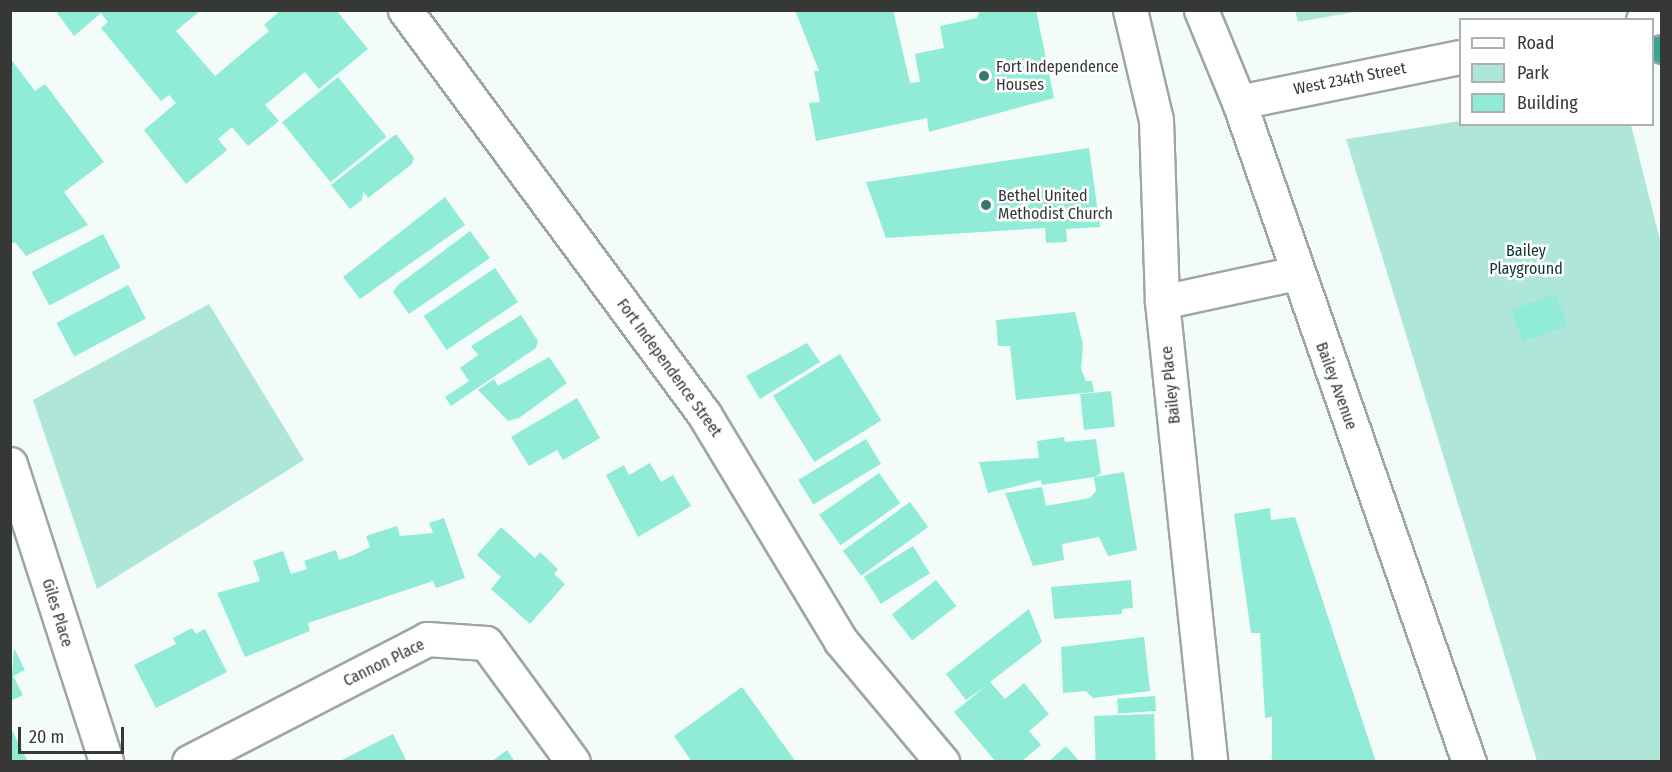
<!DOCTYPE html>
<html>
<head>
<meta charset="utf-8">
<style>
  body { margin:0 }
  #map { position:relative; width:1672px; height:772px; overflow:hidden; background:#f3fcf9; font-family:"Fira Sans Condensed",sans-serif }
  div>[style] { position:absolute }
  .green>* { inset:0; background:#aee7da }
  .building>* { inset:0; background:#90ebd7; transform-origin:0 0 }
  .roads { filter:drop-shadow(2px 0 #9ea6a4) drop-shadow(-2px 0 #9ea6a4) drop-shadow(0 2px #9ea6a4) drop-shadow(0 -2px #9ea6a4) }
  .street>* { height:33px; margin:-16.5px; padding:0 16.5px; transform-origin:16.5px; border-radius:16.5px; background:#fff }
  .secondary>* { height:33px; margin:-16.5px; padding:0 16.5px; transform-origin:16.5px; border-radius:16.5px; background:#fff }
  .highway>* { height:33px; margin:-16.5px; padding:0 16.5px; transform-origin:16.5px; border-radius:16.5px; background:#39a793 }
  .bridges { filter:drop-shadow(2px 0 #9ea6a4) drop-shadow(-2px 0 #9ea6a4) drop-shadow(0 2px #9ea6a4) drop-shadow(0 -2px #9ea6a4) }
  .street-bridge>* { height:33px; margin:-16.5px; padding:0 16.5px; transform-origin:16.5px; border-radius:16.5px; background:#fff }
  .dots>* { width:16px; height:16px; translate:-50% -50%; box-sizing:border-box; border:3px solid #fff; border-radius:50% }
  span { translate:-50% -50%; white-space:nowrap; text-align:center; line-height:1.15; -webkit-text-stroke:5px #fff; paint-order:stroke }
  .poi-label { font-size:16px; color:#353837 }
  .left { translate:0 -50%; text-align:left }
  .street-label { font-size:16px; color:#353837 }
  .park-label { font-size:16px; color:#0c3830 }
  .frame { position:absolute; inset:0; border:12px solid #353837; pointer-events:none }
  .legend { position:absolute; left:1459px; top:18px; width:195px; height:108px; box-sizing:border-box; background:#fff; border:2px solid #aeafaf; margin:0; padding:8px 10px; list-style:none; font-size:18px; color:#353837 }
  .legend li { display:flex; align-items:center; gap:12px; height:30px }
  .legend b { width:30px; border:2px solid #aeafaf }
  .scale { position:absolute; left:18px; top:727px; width:106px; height:27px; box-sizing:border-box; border:3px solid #353837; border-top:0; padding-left:8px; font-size:18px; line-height:21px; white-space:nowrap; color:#353837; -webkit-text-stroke:4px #fff; paint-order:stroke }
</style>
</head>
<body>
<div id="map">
  <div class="green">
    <div style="clip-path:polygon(1295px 10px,1360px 10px,1360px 11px,1298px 22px)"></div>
    <div style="clip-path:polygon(1460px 121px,1631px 125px,1661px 244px,1661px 761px,1537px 761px,1346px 139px)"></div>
    <div style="clip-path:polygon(209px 304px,304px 460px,97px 589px,33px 400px)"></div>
  </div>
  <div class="building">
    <div style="clip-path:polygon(55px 10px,201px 10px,176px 31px,215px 76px,269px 31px,264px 25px,281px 10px,336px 10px,368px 49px,319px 89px,305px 72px,265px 105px,279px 121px,248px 146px,232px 127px,218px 139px,227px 150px,186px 184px,144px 130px,176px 103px,169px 95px,161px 101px,101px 28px,108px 22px,101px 13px,74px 36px)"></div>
    <div style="clip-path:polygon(795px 10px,893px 10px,910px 83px,920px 82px,915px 54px,944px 48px,940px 26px,977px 18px,980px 10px,1036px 10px,1054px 98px,929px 132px,927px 118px,816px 141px,809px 103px,820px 102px,814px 71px,819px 71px)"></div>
    <div style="clip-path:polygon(10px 58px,35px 91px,45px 84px,104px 162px,64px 192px,88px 225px,26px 256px,15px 242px,10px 245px)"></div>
    <div style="left:338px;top:77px;width:77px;height:72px;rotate:51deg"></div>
    <div style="clip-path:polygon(396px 134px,414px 158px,412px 164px,368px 198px,363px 191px,362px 200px,350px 209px,331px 185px)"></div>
    <div style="clip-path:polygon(1089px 148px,1100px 227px,1066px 229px,1067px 242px,1046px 243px,1045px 228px,886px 238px,866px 182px)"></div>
    <div style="clip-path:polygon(445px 197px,465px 225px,360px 299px,343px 277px)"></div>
    <div style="clip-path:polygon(470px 231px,490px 258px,409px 314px,393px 292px,398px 285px)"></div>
    <div style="left:103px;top:234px;width:38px;height:81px;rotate:62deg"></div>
    <div style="left:495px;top:268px;width:41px;height:86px;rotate:56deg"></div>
    <div style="left:128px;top:285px;width:38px;height:81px;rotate:62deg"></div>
    <div style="left:1556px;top:294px;width:34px;height:47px;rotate:71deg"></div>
    <div style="clip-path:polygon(1075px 312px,1083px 345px,1081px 369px,1086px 381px,1092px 381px,1094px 392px,1016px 400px,1010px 346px,998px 346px,996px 320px)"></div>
    <div style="clip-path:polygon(521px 315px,538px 341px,536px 348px,451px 406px,445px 397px,469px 381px,460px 368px,478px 355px,471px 346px)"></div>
    <div style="clip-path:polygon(807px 343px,820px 362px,760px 399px,746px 376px)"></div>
    <div style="left:840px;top:354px;width:78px;height:79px;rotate:58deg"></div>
    <div style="clip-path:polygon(549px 357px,567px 383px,519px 418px,508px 421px,478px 390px,494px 379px,498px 386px)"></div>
    <div style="left:1111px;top:391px;width:36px;height:31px;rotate:84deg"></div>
    <div style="clip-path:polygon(577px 398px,600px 438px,563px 460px,557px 450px,529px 466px,511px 437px)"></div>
    <div style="clip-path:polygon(1064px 437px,1065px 442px,1096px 439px,1101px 473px,1095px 477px,1124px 472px,1137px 550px,1108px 556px,1099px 537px,1062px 544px,1064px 560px,1033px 566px,1005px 493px,1042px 487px,1046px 506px,1090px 498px,1096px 491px,1094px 477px,1042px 485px,1041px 480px,988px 493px,979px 462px,1039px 458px,1037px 441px)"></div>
    <div style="left:866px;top:439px;width:29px;height:79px;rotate:59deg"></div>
    <div style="clip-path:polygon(650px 463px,661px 482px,673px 475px,691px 506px,638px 537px,606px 475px,624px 465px,629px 475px)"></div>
    <div style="left:879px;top:473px;width:37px;height:73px;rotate:55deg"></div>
    <div style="left:910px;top:502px;width:31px;height:83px;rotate:54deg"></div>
    <div style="clip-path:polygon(1270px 508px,1271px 520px,1295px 517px,1376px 762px,1272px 762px,1272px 717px,1265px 718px,1260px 633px,1251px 633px,1234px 514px)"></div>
    <div style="clip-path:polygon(444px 518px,465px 578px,436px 588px,433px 581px,308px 623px,310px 631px,245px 657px,217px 593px,260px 581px,253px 561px,283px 551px,291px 574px,307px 569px,304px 561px,336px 550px,339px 560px,354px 555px,370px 547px,366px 536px,397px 526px,400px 536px,433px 533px,429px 523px)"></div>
    <div style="clip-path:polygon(501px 527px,535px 558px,540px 552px,558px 569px,554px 574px,565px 584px,530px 624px,491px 589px,501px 577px,477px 555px)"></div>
    <div style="left:913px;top:546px;width:32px;height:58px;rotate:58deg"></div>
    <div style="left:936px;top:580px;width:33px;height:56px;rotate:52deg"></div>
    <div style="clip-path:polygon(1131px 580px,1133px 608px,1122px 609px,1122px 614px,1054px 619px,1051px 587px)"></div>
    <div style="clip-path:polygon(1029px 609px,1042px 642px,990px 682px,1005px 699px,1024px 683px,1049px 714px,1029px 731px,1041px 745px,1021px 762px,996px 762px,954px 712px,986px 686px,966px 700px,946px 674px)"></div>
    <div style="clip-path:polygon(192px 628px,196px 634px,205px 629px,227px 672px,156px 708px,134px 665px,176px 644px,173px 638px)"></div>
    <div style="clip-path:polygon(1144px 637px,1150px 691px,1093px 698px,1086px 691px,1063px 693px,1061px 647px)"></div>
    <div style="clip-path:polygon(14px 648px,25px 670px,13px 676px,23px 695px,10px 701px)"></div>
    <div style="clip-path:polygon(742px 687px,796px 762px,692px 762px,674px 736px)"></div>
    <div style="left:1155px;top:696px;width:15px;height:38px;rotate:86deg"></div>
    <div style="left:1154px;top:714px;width:48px;height:60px;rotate:88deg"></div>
    <div style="clip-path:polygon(10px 726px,28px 762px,10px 762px)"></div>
    <div style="clip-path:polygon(393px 734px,407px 762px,338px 762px)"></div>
    <div style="clip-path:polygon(1066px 746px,1080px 762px,1048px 762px)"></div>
    <div style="clip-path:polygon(507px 750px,515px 762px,491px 762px)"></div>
  </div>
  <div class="roads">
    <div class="street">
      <div style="left:405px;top:10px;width:503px;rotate:53.49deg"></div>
      <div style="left:704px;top:414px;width:265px;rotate:58.9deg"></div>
      <div style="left:841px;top:641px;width:158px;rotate:50.1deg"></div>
      <div style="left:1130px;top:10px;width:113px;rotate:76.7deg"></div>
      <div style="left:1156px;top:120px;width:182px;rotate:88.1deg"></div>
      <div style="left:1162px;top:302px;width:462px;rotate:84deg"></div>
      <div style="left:1239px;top:102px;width:226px;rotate:-11.5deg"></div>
      <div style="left:1162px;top:302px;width:137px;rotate:-12.2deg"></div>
      <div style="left:10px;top:464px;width:313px;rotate:72.1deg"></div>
      <div style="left:189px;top:762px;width:268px;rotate:-27.3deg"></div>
      <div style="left:427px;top:639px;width:59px;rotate:3.9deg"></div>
      <div style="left:486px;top:643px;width:147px;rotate:53.8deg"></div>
    </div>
    <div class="secondary">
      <div style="left:1201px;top:10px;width:100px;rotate:67.6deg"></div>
      <div style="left:1239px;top:102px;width:699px;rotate:70.79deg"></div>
    </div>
    <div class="highway">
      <div style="left:1653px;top:10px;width:37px;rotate:76deg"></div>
    </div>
  </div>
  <div class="bridges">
    <div class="street-bridge">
      <div style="left:1643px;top:20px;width:19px;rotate:-12deg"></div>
    </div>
  </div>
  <div class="dots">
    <div style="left:984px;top:76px;background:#34786a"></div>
    <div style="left:986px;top:205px;background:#34786a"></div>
  </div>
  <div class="poi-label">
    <span class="left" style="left:996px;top:76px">Fort Independence<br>Houses</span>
    <span class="left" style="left:998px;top:205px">Bethel United<br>Methodist Church</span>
  </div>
  <div class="street-label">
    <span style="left:1350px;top:79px;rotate:-11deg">West 234th Street</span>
    <span style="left:669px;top:368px;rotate:54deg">Fort Independence Street</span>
    <span style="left:1171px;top:385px;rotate:-96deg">Bailey Place</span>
    <span style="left:1336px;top:386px;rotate:70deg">Bailey Avenue</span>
    <span style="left:57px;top:613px;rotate:73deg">Giles Place</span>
    <span style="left:384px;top:663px;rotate:-26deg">Cannon Place</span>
  </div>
  <div class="park-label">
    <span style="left:1526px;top:260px">Bailey<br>Playground</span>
  </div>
  <div class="frame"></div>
  <ul class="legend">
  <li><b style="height:8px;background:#fff"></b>Road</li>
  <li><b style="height:16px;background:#aee7da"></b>Park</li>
  <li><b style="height:16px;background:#90ebd7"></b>Building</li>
  </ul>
  <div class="scale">20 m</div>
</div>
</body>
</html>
